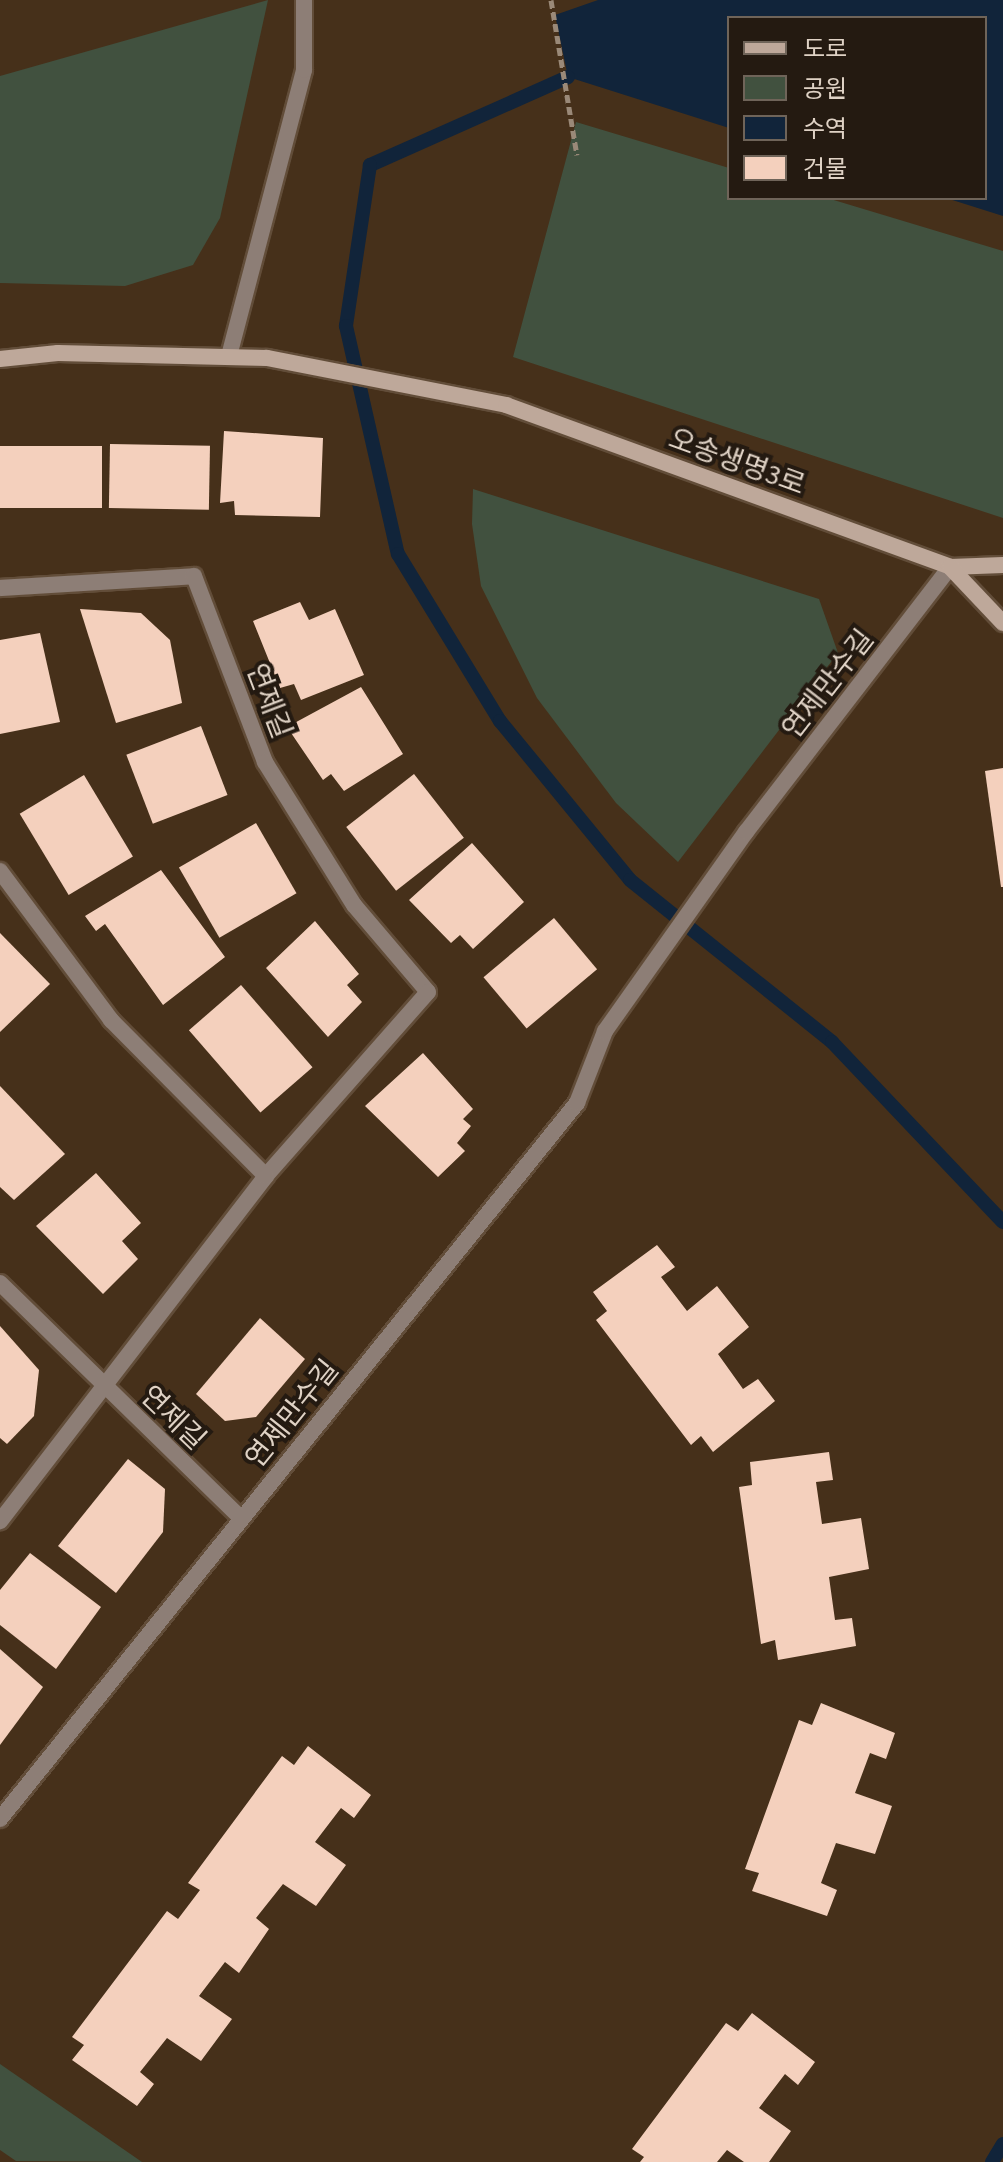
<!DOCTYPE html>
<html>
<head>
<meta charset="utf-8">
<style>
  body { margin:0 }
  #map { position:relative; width:1003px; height:2162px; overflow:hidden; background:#46301a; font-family:"Source Sans 3","Noto Sans KR",sans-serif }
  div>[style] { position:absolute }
  .green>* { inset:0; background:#41513f }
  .water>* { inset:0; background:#11243a }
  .stream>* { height:14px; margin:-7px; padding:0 7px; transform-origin:7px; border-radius:7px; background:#11243a }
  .building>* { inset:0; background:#f4d0bd; transform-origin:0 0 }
  .path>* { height:5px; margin-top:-2.5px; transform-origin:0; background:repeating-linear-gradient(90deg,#9a8978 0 8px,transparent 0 12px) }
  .roads { filter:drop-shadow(2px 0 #624d39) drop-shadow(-2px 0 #624d39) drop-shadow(0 2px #624d39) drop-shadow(0 -2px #624d39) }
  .lane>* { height:16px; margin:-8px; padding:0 8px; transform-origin:8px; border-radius:8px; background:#8d7e76 }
  .street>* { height:16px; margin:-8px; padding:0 8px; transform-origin:8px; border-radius:8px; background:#8d7e76 }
  .secondary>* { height:16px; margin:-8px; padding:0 8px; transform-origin:8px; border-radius:8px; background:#bea89a }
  span { translate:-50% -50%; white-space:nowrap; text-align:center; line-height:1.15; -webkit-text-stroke:8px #241a11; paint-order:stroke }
  .street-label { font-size:28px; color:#dfd2c5 }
  .legend { position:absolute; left:727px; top:16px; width:260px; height:184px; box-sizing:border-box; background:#241a11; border:2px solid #6f6459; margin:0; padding:10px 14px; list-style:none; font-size:24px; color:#dfd2c5 }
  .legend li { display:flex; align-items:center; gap:16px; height:40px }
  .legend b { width:40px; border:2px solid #6f6459 }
</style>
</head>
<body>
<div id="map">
  <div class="green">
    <div style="clip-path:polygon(268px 0,220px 218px,193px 265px,125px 286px,0 283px,0 76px)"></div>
    <div style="clip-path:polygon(576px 122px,729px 168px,729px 198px,827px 198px,1003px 251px,1003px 518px,513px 357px)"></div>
    <div style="clip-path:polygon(473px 489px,819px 599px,838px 653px,678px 862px,616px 803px,537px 698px,481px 586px,472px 524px)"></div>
    <div style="clip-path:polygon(0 2064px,142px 2162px,16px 2161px,0 2150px)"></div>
  </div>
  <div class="water">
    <div style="clip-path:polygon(598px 0,1003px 0,1003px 216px,946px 198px,985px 198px,985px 18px,729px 18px,729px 128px,568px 77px,555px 15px)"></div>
  </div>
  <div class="stream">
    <div style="left:568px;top:77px;width:217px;rotate:156deg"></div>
    <div style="left:370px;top:165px;width:163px;rotate:98.5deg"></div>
    <div style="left:346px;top:326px;width:234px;rotate:77.2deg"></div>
    <div style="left:398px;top:554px;width:196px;rotate:58.6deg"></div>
    <div style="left:500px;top:721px;width:205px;rotate:50.7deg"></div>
    <div style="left:630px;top:880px;width:259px;rotate:38.7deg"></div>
    <div style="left:832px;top:1042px;width:248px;rotate:46.5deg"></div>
    <div style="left:992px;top:2162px;width:21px;rotate:-59deg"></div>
  </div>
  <div class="building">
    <div style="clip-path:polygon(224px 431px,323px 438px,320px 517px,235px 515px,234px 501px,220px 503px)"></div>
    <div style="left:110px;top:444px;width:100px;height:64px;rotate:1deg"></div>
    <div style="left:102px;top:446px;width:62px;height:102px;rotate:90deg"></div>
    <div style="clip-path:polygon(300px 602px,309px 620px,335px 609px,364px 675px,301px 700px,294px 684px,280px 688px,253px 621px)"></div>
    <div style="clip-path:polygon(80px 609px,141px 613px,170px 640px,182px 703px,116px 723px)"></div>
    <div style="clip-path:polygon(40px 633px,60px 722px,0 734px,0 640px)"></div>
    <div style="clip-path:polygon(361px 687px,403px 754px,344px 791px,331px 774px,323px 780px,287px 727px)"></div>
    <div style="left:201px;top:726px;width:74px;height:80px;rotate:69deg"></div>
    <div style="clip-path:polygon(1003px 768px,1003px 887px,1001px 887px,985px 771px)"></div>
    <div style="left:414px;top:774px;width:81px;height:86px;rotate:52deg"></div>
    <div style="left:84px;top:775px;width:95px;height:75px;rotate:59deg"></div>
    <div style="left:256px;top:823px;width:81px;height:89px;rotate:60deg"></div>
    <div style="clip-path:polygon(472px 843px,524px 902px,473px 949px,460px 935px,451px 943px,409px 900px)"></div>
    <div style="clip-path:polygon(161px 870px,225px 957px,163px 1005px,105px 924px,96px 931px,85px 916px)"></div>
    <div style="left:554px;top:918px;width:67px;height:92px;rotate:50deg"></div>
    <div style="clip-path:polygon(315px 921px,359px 974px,347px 985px,362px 1002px,328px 1037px,266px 968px)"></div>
    <div style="clip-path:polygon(0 933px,50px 984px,0 1032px)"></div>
    <div style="left:241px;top:985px;width:109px;height:69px;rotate:49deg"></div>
    <div style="clip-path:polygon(423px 1053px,473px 1109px,463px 1119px,471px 1126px,457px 1143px,465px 1151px,438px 1177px,365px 1106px)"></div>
    <div style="clip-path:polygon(0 1086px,65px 1154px,14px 1200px,0 1187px)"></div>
    <div style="clip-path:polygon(96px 1173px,141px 1223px,122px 1241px,138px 1259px,103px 1294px,36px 1226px)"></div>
    <div style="clip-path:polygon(657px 1245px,675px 1267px,661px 1277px,687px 1311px,717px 1286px,749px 1327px,718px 1354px,743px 1389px,758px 1379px,775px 1401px,713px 1452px,701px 1436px,691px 1445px,596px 1320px,607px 1311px,593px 1292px)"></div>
    <div style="clip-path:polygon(260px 1318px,305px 1359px,256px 1417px,225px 1421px,196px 1394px)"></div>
    <div style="clip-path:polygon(0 1326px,39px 1370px,34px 1416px,7px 1444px,0 1438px)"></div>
    <div style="clip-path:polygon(829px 1452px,833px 1480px,816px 1482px,822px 1524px,861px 1518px,869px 1569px,829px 1577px,835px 1620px,852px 1618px,856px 1646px,778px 1660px,775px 1640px,761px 1644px,739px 1487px,752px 1485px,750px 1462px)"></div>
    <div style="clip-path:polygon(128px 1459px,165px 1489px,163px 1532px,116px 1593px,58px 1546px)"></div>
    <div style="clip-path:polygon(30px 1553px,101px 1607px,56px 1669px,0 1625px,0 1590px)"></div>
    <div style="clip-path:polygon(0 1649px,43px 1687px,0 1745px)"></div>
    <div style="clip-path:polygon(821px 1703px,895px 1733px,886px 1759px,870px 1753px,855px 1793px,892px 1806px,875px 1854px,836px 1843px,821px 1883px,837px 1890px,827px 1916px,752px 1891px,759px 1873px,745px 1869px,799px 1720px,812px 1725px)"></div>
    <div style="clip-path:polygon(308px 1746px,371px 1795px,354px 1818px,341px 1808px,315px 1842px,346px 1865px,316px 1906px,283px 1884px,256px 1918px,269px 1929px,239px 1973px,225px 1962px,199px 1996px,232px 2019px,201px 2061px,167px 2038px,140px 2072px,154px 2084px,137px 2106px,72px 2060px,84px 2045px,72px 2037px,167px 1911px,178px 1919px,200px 1890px,188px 1883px,282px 1756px,294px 1765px)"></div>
    <div style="clip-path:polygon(752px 2013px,815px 2062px,798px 2085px,785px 2074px,759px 2108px,791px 2131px,769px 2162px,744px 2162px,727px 2150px,717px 2162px,640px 2162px,644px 2157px,632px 2149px,726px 2023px,738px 2031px)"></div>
  </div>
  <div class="path">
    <div style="left:551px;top:0;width:157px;rotate:80.5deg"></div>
  </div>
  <div class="roads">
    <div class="lane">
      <div style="left:229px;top:356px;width:296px;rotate:-75.3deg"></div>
      <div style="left:304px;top:70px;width:70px;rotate:-90deg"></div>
      <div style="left:0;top:588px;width:194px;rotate:-3.5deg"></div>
      <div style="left:194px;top:576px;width:199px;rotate:69.1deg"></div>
      <div style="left:265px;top:762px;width:168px;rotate:58.1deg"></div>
      <div style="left:354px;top:905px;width:114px;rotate:49.6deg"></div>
      <div style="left:428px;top:992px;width:245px;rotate:131.4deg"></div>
      <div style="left:266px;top:1176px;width:436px;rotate:127.6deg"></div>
      <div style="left:0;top:871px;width:186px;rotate:53.3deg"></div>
      <div style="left:111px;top:1020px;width:220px;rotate:45.2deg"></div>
    </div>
    <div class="street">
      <div style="left:0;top:1283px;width:337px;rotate:44.3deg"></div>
      <div style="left:0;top:1819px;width:920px;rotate:-51.14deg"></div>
      <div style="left:577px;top:1103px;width:77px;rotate:-68.7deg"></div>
      <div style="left:605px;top:1031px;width:244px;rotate:-54.7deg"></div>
      <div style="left:746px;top:832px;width:334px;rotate:-52.4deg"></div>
    </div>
    <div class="secondary">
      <div style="left:0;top:359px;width:58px;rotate:-5.9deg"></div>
      <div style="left:58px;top:353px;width:209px;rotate:1.4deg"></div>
      <div style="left:267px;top:358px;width:244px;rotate:11.1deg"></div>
      <div style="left:506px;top:405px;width:473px;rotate:20deg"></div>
      <div style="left:950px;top:567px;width:53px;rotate:-2.2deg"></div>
      <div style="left:950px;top:567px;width:77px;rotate:46.6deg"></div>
    </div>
  </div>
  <div class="street-label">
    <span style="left:737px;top:462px;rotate:20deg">오송생명3로</span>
    <span style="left:828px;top:684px;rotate:-52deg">연제만수길</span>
    <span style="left:269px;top:701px;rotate:69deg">연제길</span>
    <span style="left:292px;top:1414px;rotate:-51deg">연제만수길</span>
    <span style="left:173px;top:1418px;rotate:44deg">연제길</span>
  </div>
  <ul class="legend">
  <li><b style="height:10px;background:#bea89a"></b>도로</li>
  <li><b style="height:22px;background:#41513f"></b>공원</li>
  <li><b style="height:22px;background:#11243a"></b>수역</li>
  <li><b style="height:22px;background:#f4d0bd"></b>건물</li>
  </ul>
</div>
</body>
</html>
